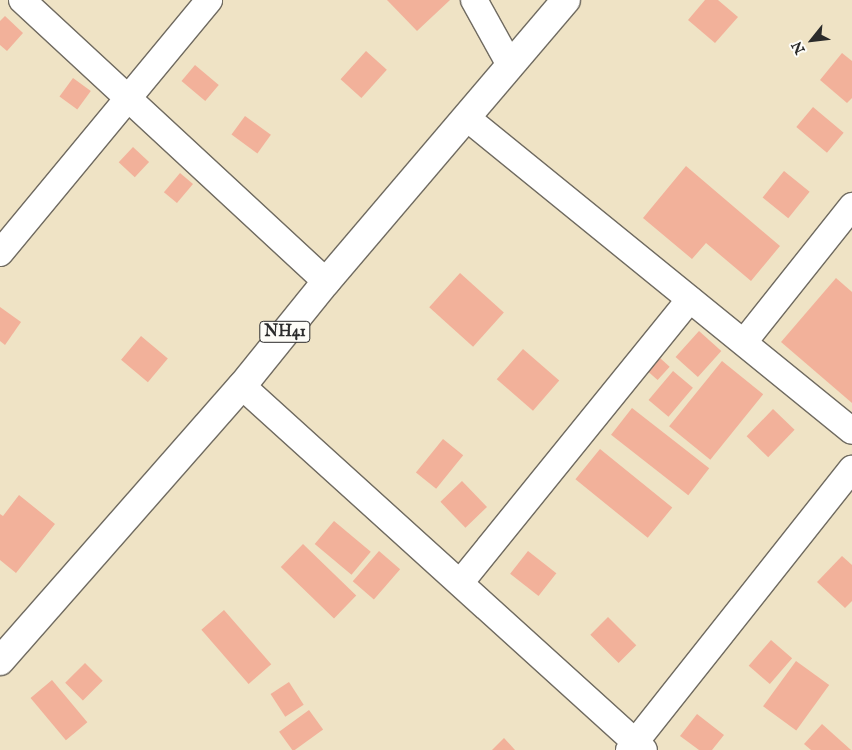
<!DOCTYPE html>
<html>
<head>
<meta charset="utf-8">
<style>
  body { margin:0 }
  #map { position:relative; width:852px; height:750px; overflow:hidden; background:#efe3c5; font-family:"IM FELL English",serif }
  div>[style] { position:absolute }
  .building>* { inset:0; background:#f2b19a; transform-origin:0 0 }
  .roads { filter:drop-shadow(1px 0 #706b61) drop-shadow(-1px 0 #706b61) drop-shadow(0 1px #706b61) drop-shadow(0 -1px #706b61) }
  .minor>* { height:26px; margin:-13px; padding:0 13px; transform-origin:13px; border-radius:13px; background:#fff }
  .trunk>* { height:28px; margin:-14px; padding:0 14px; transform-origin:14px; border-radius:14px; background:#fff }
  span { translate:-50% -50%; white-space:nowrap; text-align:center; line-height:1.15; -webkit-text-stroke:4px #fdfcf7; paint-order:stroke }
  .shield-label span { padding:1px 4px; background:#fdfcf7; border:1px solid; border-radius:4px; -webkit-text-stroke-width:0 }
  .shield-label { font-size:16px; color:#2b2b2b; font-weight:700 }
  .north { position:absolute; left:787px; top:15px; width:50px; height:50px; -webkit-text-stroke:4px #fdfcf7; paint-order:stroke; rotate:241deg; font-size:14px; font-weight:700; line-height:20px; text-align:center; color:#2b2b2b }
  .north::after { content:''; display:block; margin:auto; width:18px; height:22px; background:#2b2b2b; clip-path:polygon(50% 0,100% 100%,50% 72%,0 100%) }
</style>
</head>
<body>
<div id="map">
  <div class="building">
    <div style="clip-path:polygon(387px 0,450px 0,417px 31px)"></div>
    <div style="clip-path:polygon(705px 0,718px 0,738px 17px,715px 43px,688px 20px)"></div>
    <div style="clip-path:polygon(5px 16px,23px 33px,7px 51px,0 45px,0 21px)"></div>
    <div style="left:366px;top:51px;width:28px;height:38px;rotate:42deg"></div>
    <div style="clip-path:polygon(842px 53px,852px 61px,852px 98px,847px 103px,820px 80px)"></div>
    <div style="left:195px;top:65px;width:31px;height:21px;rotate:40deg"></div>
    <div style="left:73px;top:78px;width:22px;height:23px;rotate:36deg"></div>
    <div style="left:813px;top:107px;width:40px;height:26px;rotate:40deg"></div>
    <div style="left:245px;top:116px;width:32px;height:23px;rotate:36deg"></div>
    <div style="left:133px;top:147px;width:22px;height:21px;rotate:43deg"></div>
    <div style="clip-path:polygon(686px 166px,780px 246px,751px 281px,706px 243px,692px 259px,643px 218px)"></div>
    <div style="left:784px;top:171px;width:33px;height:34px;rotate:39deg"></div>
    <div style="left:180px;top:173px;width:17px;height:25px;rotate:40deg"></div>
    <div style="left:460px;top:273px;width:59px;height:46px;rotate:42deg"></div>
    <div style="clip-path:polygon(836px 278px,852px 292px,852px 403px,781px 342px)"></div>
    <div style="clip-path:polygon(0 307px,21px 322px,5px 345px,0 341px)"></div>
    <div style="left:699px;top:331px;width:30px;height:35px;rotate:42deg"></div>
    <div style="left:141px;top:336px;width:35px;height:31px;rotate:40deg"></div>
    <div style="left:523px;top:349px;width:48px;height:40px;rotate:41deg"></div>
    <div style="left:660px;top:358px;width:13px;height:18px;rotate:42deg"></div>
    <div style="left:722px;top:361px;width:53px;height:84px;rotate:39deg"></div>
    <div style="left:673px;top:371px;width:26px;height:38px;rotate:40deg"></div>
    <div style="left:632px;top:408px;width:98px;height:34px;rotate:38deg"></div>
    <div style="left:773px;top:409px;width:30px;height:38px;rotate:44deg"></div>
    <div style="left:443px;top:439px;width:26px;height:43px;rotate:39deg"></div>
    <div style="left:600px;top:449px;width:93px;height:39px;rotate:39deg"></div>
    <div style="left:462px;top:481px;width:36px;height:30px;rotate:46deg"></div>
    <div style="clip-path:polygon(19px 495px,55px 524px,16px 573px,0 560px,0 514px,3px 516px)"></div>
    <div style="left:334px;top:521px;width:48px;height:30px;rotate:40deg"></div>
    <div style="left:303px;top:544px;width:74px;height:32px;rotate:44deg"></div>
    <div style="left:379px;top:551px;width:28px;height:40px;rotate:41deg"></div>
    <div style="left:528px;top:551px;width:36px;height:29px;rotate:38deg"></div>
    <div style="clip-path:polygon(842px 556px,852px 565px,852px 601px,845px 608px,817px 582px)"></div>
    <div style="left:224px;top:610px;width:72px;height:30px;rotate:49deg"></div>
    <div style="left:608px;top:617px;width:40px;height:25px;rotate:45deg"></div>
    <div style="left:771px;top:640px;width:28px;height:34px;rotate:41deg"></div>
    <div style="left:796px;top:661px;width:41px;height:56px;rotate:36deg"></div>
    <div style="left:85px;top:663px;width:25px;height:28px;rotate:45deg"></div>
    <div style="left:52px;top:680px;width:55px;height:28px;rotate:50deg"></div>
    <div style="left:289px;top:682px;width:27px;height:22px;rotate:57deg"></div>
    <div style="left:309px;top:710px;width:24px;height:37px;rotate:54deg"></div>
    <div style="clip-path:polygon(697px 714px,724px 735px,712px 750px,699px 750px,680px 736px)"></div>
    <div style="clip-path:polygon(822px 724px,851px 750px,811px 750px,804px 744px)"></div>
    <div style="clip-path:polygon(504px 738px,515px 750px,492px 750px)"></div>
  </div>
  <div class="roads">
    <div class="minor">
      <div style="left:22px;top:0;width:415px;rotate:42.8deg"></div>
      <div style="left:474px;top:0;width:74px;rotate:61deg"></div>
      <div style="left:467px;top:118px;width:496px;rotate:39.1deg"></div>
      <div style="left:0;top:253px;width:328px;rotate:-50.4deg"></div>
      <div style="left:744px;top:342px;width:174px;rotate:-51.5deg"></div>
      <div style="left:242px;top:386px;width:542px;rotate:42.16deg"></div>
      <div style="left:460px;top:583px;width:365px;rotate:-51deg"></div>
      <div style="left:629px;top:750px;width:359px;rotate:-51.6deg"></div>
    </div>
    <div class="trunk">
      <div style="left:0;top:661px;width:366px;rotate:-48.7deg"></div>
      <div style="left:242px;top:386px;width:134px;rotate:-51.1deg"></div>
      <div style="left:326px;top:282px;width:370px;rotate:-49.6deg"></div>
    </div>
  </div>
  <div class="shield-label">
    <span style="left:285px;top:332px">NH41</span>
  </div>
  <div class="north">N</div>
</div>
</body>
</html>
